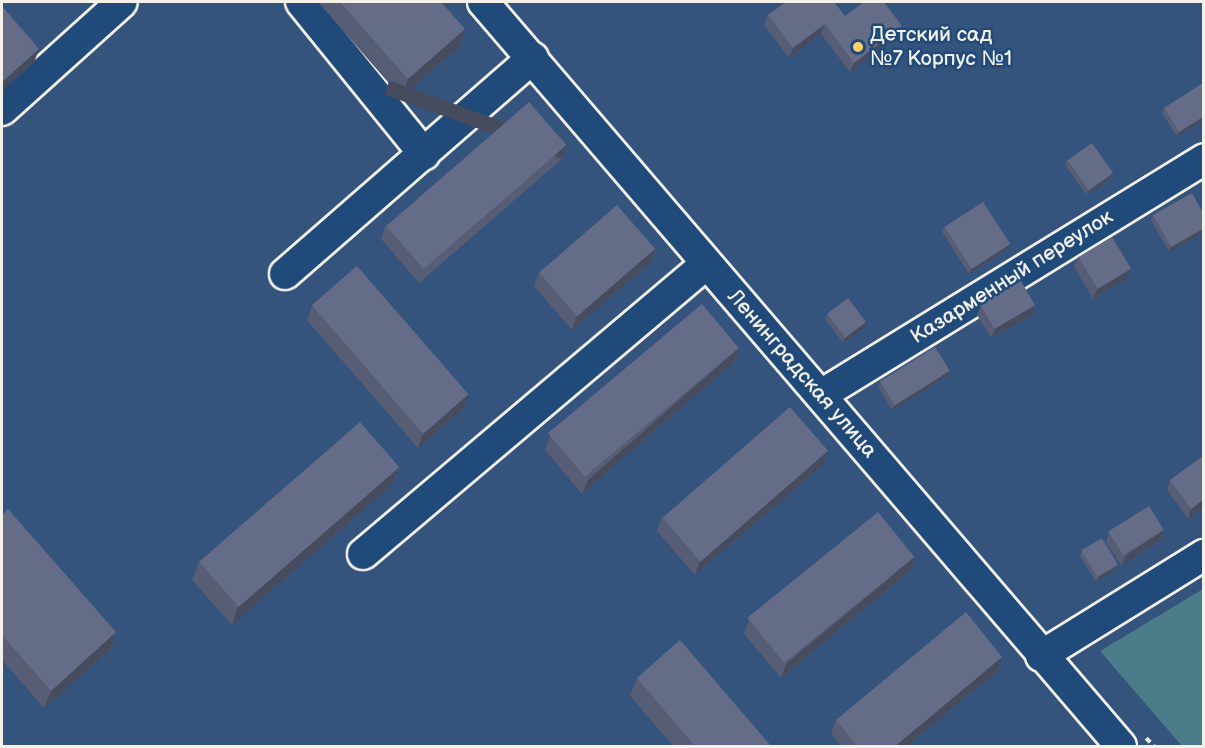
<!DOCTYPE html>
<html>
<head>
<meta charset="utf-8">
<style>
  body { margin:0 }
  #map { position:relative; width:1205px; height:748px; overflow:hidden; background:#34547e; font-family:"Balsamiq Sans",sans-serif }
  div>[style] { position:absolute }
  .green>* { inset:0; background:#4a7d89 }
  .path>* { height:4px; margin-top:-2px; transform-origin:0; background:repeating-linear-gradient(90deg,#f4f1e8 0 6px,transparent 0 10.5px) }
  .roads { filter:drop-shadow(2px 0 #f4f1e8) drop-shadow(-2px 0 #f4f1e8) drop-shadow(0 2px #f4f1e8) drop-shadow(0 -2px #f4f1e8) }
  .minor>* { height:30px; margin:-15px; padding:0 15px; transform-origin:15px; border-radius:15px; background:#1f4a7a }
  .wall>* { inset:0; background:#565d74 }
  .shaded-wall>* { inset:0; background:#464c5e; transform-origin:0 0 }
  .building>* { inset:0; background:#646c87; transform-origin:0 0 }
  .dots>* { width:16px; height:16px; translate:-50% -50%; box-sizing:border-box; border:3px solid #1f4a7a; border-radius:50% }
  span { translate:-50% -50%; white-space:nowrap; text-align:center; line-height:1.15; -webkit-text-stroke:5px #1f4a7a; paint-order:stroke }
  .poi-label { font-size:21px; color:#f4f1e8 }
  .left { translate:0 -50%; text-align:left }
  .street-label { font-size:21px; color:#f4f1e8 }
  .frame { position:absolute; inset:0; border:3px solid #f4f1e8; pointer-events:none }
</style>
</head>
<body>
<div id="map">
  <div class="green">
    <div style="clip-path:polygon(1203px 589px,1203px 746px,1182px 746px,1100px 651px)"></div>
  </div>
  <div class="path">
    <div style="left:1146px;top:738px;width:11px;rotate:45deg"></div>
  </div>
  <div class="roads">
    <div class="minor">
      <div style="left:301px;top:2px;width:196px;rotate:51deg"></div>
      <div style="left:483px;top:2px;width:980px;rotate:49.39deg"></div>
      <div style="left:2px;top:110px;width:161px;rotate:-42deg"></div>
      <div style="left:285px;top:274px;width:329px;rotate:-41.1deg"></div>
      <div style="left:821px;top:395px;width:450px;rotate:-31.6deg"></div>
      <div style="left:363px;top:554px;width:449px;rotate:-40.2deg"></div>
      <div style="left:1041px;top:656px;width:192px;rotate:-31.8deg"></div>
    </div>
  </div>
  <div class="wall">
    <div style="clip-path:polygon(318px 2px,441px 2px,459px 47px,401px 97px)"></div>
    <div style="clip-path:polygon(768px 15px,845px 16px,899px 36px,850px 72px,821px 34px,789px 58px,764px 25px)"></div>
    <div style="clip-path:polygon(1203px 83px,1177px 137px,1162px 113px,1164px 108px)"></div>
    <div style="clip-path:polygon(567px 145px,562px 159px,419px 283px,381px 239px,386px 225px)"></div>
    <div style="clip-path:polygon(1067px 160px,1111px 178px,1087px 195px,1065px 165px)"></div>
    <div style="clip-path:polygon(1192px 193px,1169px 252px,1151px 220px,1153px 215px)"></div>
    <div style="clip-path:polygon(944px 227px,1010px 244px,1008px 249px,969px 274px,942px 232px)"></div>
    <div style="clip-path:polygon(655px 249px,650px 263px,572px 330px,534px 286px,539px 272px)"></div>
    <div style="clip-path:polygon(1078px 257px,1131px 269px,1127px 279px,1093px 299px,1074px 267px)"></div>
    <div style="clip-path:polygon(981px 305px,1035px 305px,1032px 315px,991px 338px,977px 315px)"></div>
    <div style="clip-path:polygon(312px 306px,464px 408px,418px 448px,307px 320px)"></div>
    <div style="clip-path:polygon(827px 314px,865px 327px,843px 343px,825px 319px)"></div>
    <div style="clip-path:polygon(739px 348px,734px 362px,582px 494px,545px 450px,550px 436px)"></div>
    <div style="clip-path:polygon(948px 376px,892px 410px,878px 387px,880px 382px)"></div>
    <div style="clip-path:polygon(823px 465px,695px 575px,657px 531px,662px 517px)"></div>
    <div style="clip-path:polygon(399px 467px,392px 485px,232px 625px,192px 580px,199px 562px)"></div>
    <div style="clip-path:polygon(1170px 480px,1203px 507px,1188px 519px,1167px 490px)"></div>
    <div style="clip-path:polygon(2px 515px,116px 632px,110px 650px,44px 708px,2px 660px)"></div>
    <div style="clip-path:polygon(1164px 530px,1161px 540px,1122px 566px,1106px 542px,1109px 532px)"></div>
    <div style="clip-path:polygon(1082px 551px,1118px 565px,1116px 570px,1096px 582px,1080px 556px)"></div>
    <div style="clip-path:polygon(910px 571px,781px 678px,744px 634px,749px 620px)"></div>
    <div style="clip-path:polygon(997px 671px,906px 747px,842px 747px,831px 734px,836px 720px)"></div>
    <div style="clip-path:polygon(637px 678px,772px 747px,674px 747px,630px 696px)"></div>
  </div>
  <div class="shaded-wall">
    <div style="clip-path:polygon(825px 24px,821px 34px,789px 58px,793px 48px)"></div>
    <div style="clip-path:polygon(902px 26px,899px 36px,850px 72px,854px 63px)"></div>
    <div style="clip-path:polygon(465px 29px,459px 47px,401px 97px,408px 79px)"></div>
    <div style="clip-path:polygon(39px 49px,34px 63px,2px 91px,2px 82px)"></div>
    <div style="clip-path:polygon(1203px 117px,1203px 121px,1177px 137px,1179px 132px)"></div>
    <div style="left:567px;top:145px;width:15px;height:189px;rotate:110deg"></div>
    <div style="clip-path:polygon(1113px 173px,1111px 178px,1087px 195px,1088px 190px)"></div>
    <div style="clip-path:polygon(1203px 229px,1203px 233px,1169px 252px,1171px 247px)"></div>
    <div style="clip-path:polygon(1010px 244px,1008px 249px,969px 274px,971px 269px)"></div>
    <div style="clip-path:polygon(655px 249px,650px 263px,572px 330px,577px 316px)"></div>
    <div style="clip-path:polygon(1131px 269px,1127px 279px,1093px 299px,1097px 289px)"></div>
    <div style="clip-path:polygon(1035px 305px,1032px 315px,991px 338px,995px 329px)"></div>
    <div style="clip-path:polygon(866px 322px,865px 327px,843px 343px,845px 338px)"></div>
    <div style="clip-path:polygon(739px 348px,734px 362px,582px 494px,588px 480px)"></div>
    <div style="clip-path:polygon(950px 371px,948px 376px,892px 410px,894px 406px)"></div>
    <div style="clip-path:polygon(469px 394px,464px 408px,418px 448px,423px 434px)"></div>
    <div style="clip-path:polygon(828px 451px,823px 465px,695px 575px,700px 561px)"></div>
    <div style="clip-path:polygon(399px 467px,392px 485px,232px 625px,238px 607px)"></div>
    <div style="clip-path:polygon(1203px 500px,1203px 507px,1188px 519px,1191px 509px)"></div>
    <div style="clip-path:polygon(1164px 530px,1161px 540px,1122px 566px,1125px 556px)"></div>
    <div style="clip-path:polygon(915px 557px,910px 571px,781px 678px,786px 664px)"></div>
    <div style="clip-path:polygon(1118px 565px,1116px 570px,1096px 582px,1098px 577px)"></div>
    <div style="clip-path:polygon(116px 632px,110px 650px,44px 708px,51px 691px)"></div>
    <div style="clip-path:polygon(1002px 657px,997px 671px,906px 747px,894px 747px)"></div>
  </div>
  <div class="building">
    <div style="clip-path:polygon(340px 2px,441px 2px,465px 29px,408px 79px)"></div>
    <div style="clip-path:polygon(786px 2px,834px 2px,845px 16px,864px 2px,884px 2px,902px 26px,854px 63px,825px 24px,793px 48px,768px 15px)"></div>
    <div style="clip-path:polygon(2px 6px,39px 49px,2px 82px)"></div>
    <div style="clip-path:polygon(1203px 83px,1203px 117px,1179px 132px,1164px 108px)"></div>
    <div style="left:529px;top:102px;width:57px;height:189px;rotate:49deg"></div>
    <div style="left:1092px;top:143px;width:37px;height:30px;rotate:55deg"></div>
    <div style="clip-path:polygon(1192px 193px,1203px 213px,1203px 229px,1171px 247px,1153px 215px)"></div>
    <div style="left:983px;top:202px;width:50px;height:46px;rotate:57deg"></div>
    <div style="left:617px;top:205px;width:58px;height:103px;rotate:49deg"></div>
    <div style="left:1112px;top:237px;width:37px;height:39px;rotate:59deg"></div>
    <div style="left:357px;top:266px;width:170px;height:60px;rotate:49deg"></div>
    <div style="left:1021px;top:281px;width:28px;height:47px;rotate:60deg"></div>
    <div style="left:848px;top:298px;width:30px;height:26px;rotate:53deg"></div>
    <div style="left:702px;top:304px;width:57px;height:201px;rotate:50deg"></div>
    <div style="left:935px;top:347px;width:28px;height:65px;rotate:58deg"></div>
    <div style="left:790px;top:407px;width:58px;height:169px;rotate:49deg"></div>
    <div style="left:360px;top:422px;width:60px;height:213px;rotate:49deg"></div>
    <div style="clip-path:polygon(1203px 456px,1203px 500px,1191px 509px,1170px 480px)"></div>
    <div style="left:1149px;top:506px;width:28px;height:48px;rotate:58deg"></div>
    <div style="clip-path:polygon(8px 509px,116px 632px,51px 691px,2px 635px,2px 515px)"></div>
    <div style="left:878px;top:512px;width:58px;height:168px;rotate:51deg"></div>
    <div style="left:1102px;top:538px;width:31px;height:24px;rotate:59deg"></div>
    <div style="clip-path:polygon(966px 612px,1002px 657px,894px 747px,858px 747px,836px 720px)"></div>
    <div style="clip-path:polygon(680px 640px,772px 747px,696px 747px,637px 678px)"></div>
  </div>
  <div class="dots">
    <div style="left:858px;top:47px;background:#ffd166"></div>
  </div>
  <div class="poi-label">
    <span class="left" style="left:870px;top:47px">Детский сад<br>№7 Корпус №1</span>
  </div>
  <div class="street-label">
    <span style="left:1012px;top:277px;rotate:-32deg">Казарменный переулок</span>
    <span style="left:802px;top:374px;rotate:49deg">Ленинградская улица</span>
  </div>
  <div class="frame"></div>
</div>
</body>
</html>
